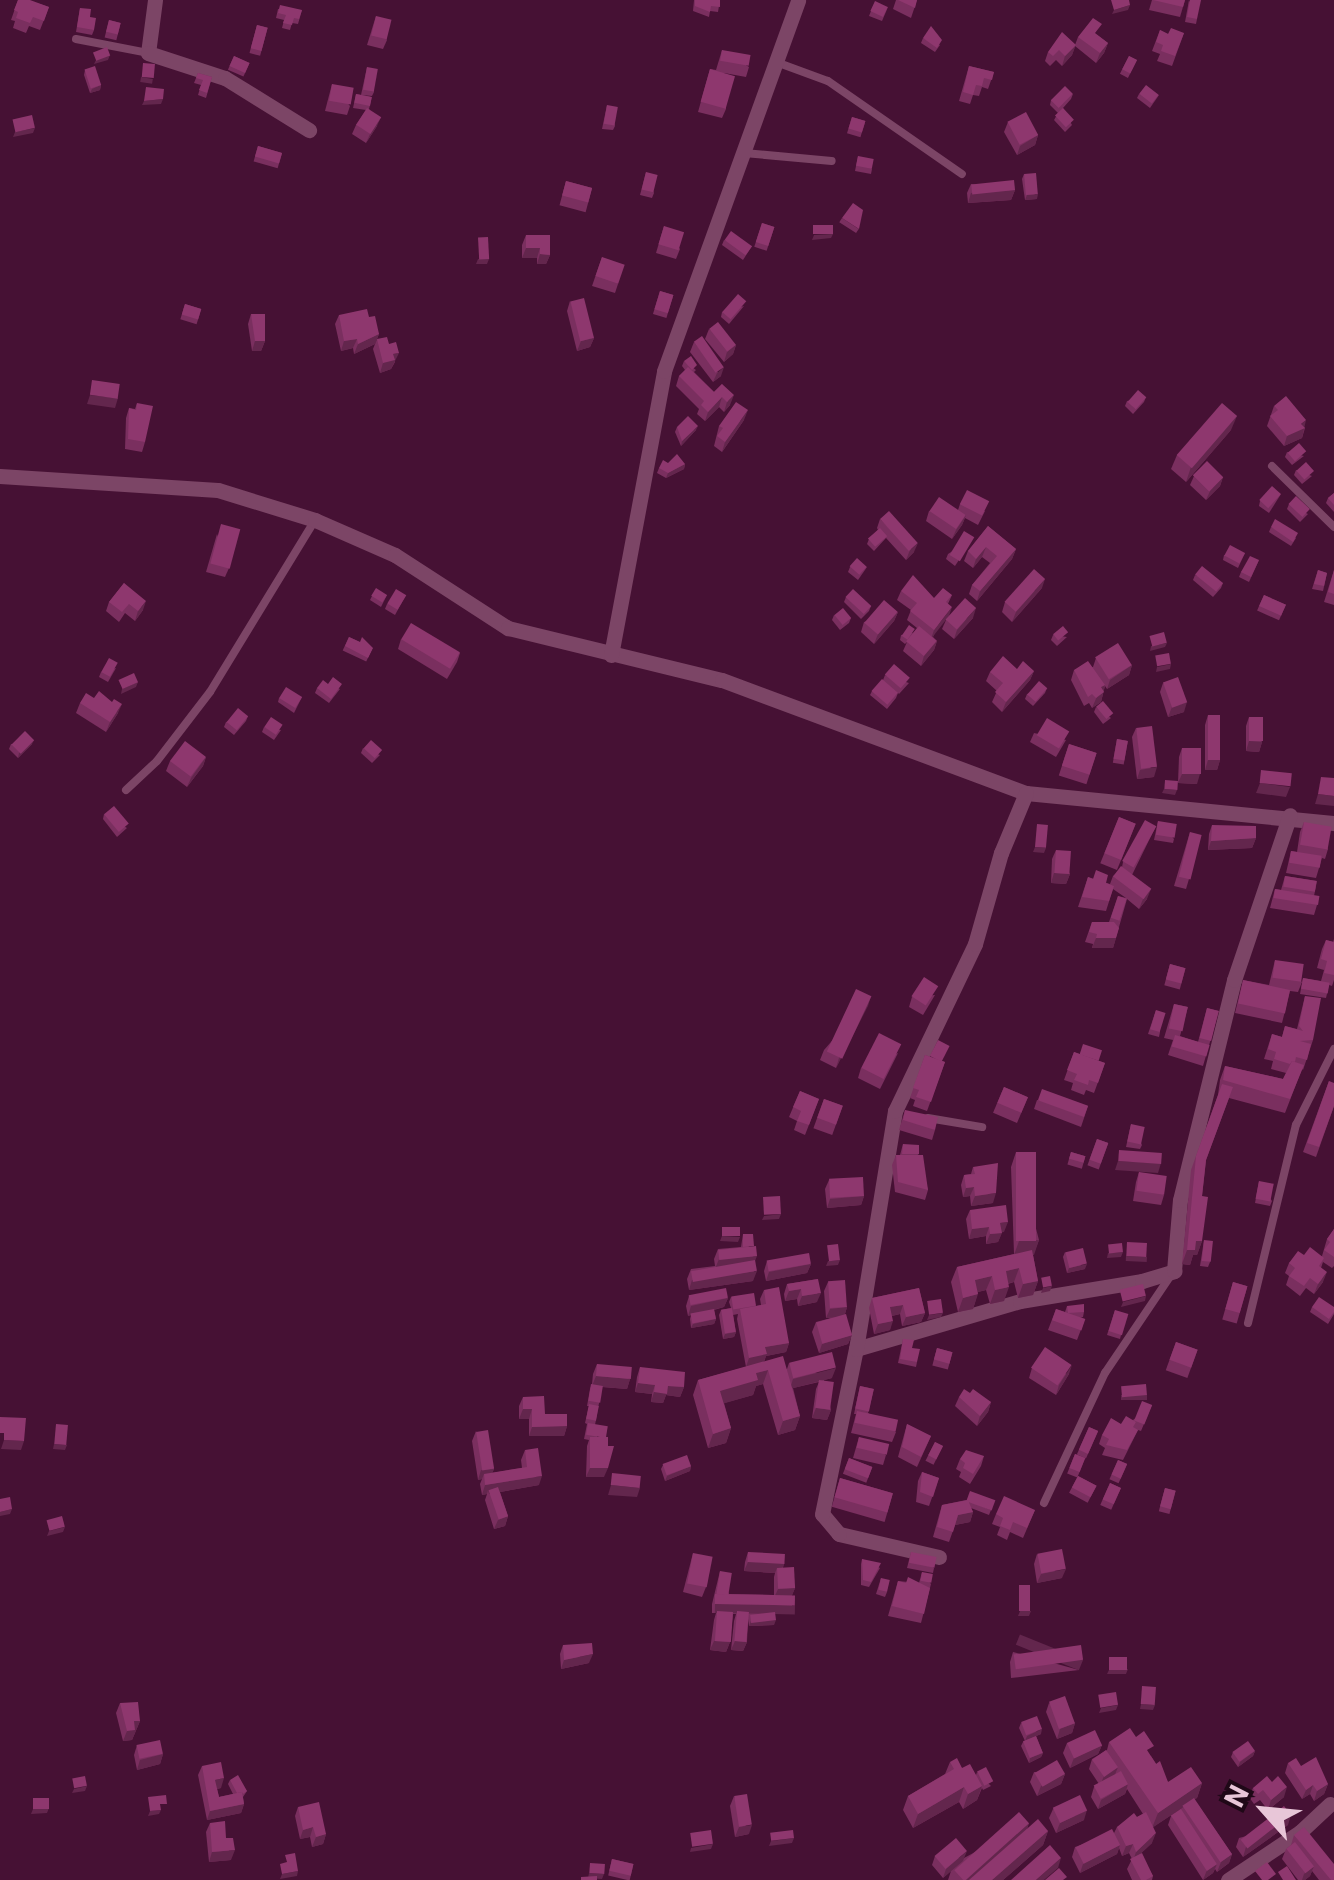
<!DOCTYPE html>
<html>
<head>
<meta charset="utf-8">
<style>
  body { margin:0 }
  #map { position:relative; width:1334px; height:1880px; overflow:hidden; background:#461134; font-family:Roboto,sans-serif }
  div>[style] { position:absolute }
  .lane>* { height:8px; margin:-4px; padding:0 4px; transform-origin:4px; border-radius:4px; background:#7c4566 }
  .street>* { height:15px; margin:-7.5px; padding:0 7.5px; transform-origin:7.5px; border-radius:7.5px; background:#7c4566 }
  .wall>* { inset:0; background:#7a2f5f; transform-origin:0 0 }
  .shaded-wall>* { inset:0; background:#63264d; transform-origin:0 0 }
  .building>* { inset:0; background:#8e376e; transform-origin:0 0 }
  span { translate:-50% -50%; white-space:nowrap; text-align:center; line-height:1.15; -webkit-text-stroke:8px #1f0817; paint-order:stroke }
  .north { position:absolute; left:1214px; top:1760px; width:100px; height:100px; -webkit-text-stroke:8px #1f0817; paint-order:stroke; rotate:297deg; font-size:28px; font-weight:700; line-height:40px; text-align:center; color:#e8c6d8 }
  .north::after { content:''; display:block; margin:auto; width:35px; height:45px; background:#e8c6d8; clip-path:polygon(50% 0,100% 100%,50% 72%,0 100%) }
</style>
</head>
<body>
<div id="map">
  <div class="lane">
    <div style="left:76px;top:39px;width:73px;rotate:11deg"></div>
    <div style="left:776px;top:62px;width:55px;rotate:20.1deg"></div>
    <div style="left:828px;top:81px;width:163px;rotate:34.8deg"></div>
    <div style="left:744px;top:153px;width:88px;rotate:5.2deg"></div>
    <div style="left:1272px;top:466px;width:87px;rotate:44.5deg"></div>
    <div style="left:126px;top:790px;width:42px;rotate:-43.1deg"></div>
    <div style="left:157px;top:761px;width:87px;rotate:-52.5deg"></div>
    <div style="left:210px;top:692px;width:202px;rotate:-58.6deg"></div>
    <div style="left:928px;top:1118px;width:55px;rotate:9.5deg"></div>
    <div style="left:1248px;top:1323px;width:204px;rotate:-76.4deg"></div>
    <div style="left:1296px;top:1125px;width:85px;rotate:-63.4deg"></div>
    <div style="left:1044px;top:1503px;width:144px;rotate:-64.9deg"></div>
    <div style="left:1105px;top:1373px;width:122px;rotate:-56deg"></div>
  </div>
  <div class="street">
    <div style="left:155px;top:0;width:53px;rotate:97.5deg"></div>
    <div style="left:148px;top:53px;width:81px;rotate:18deg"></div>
    <div style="left:225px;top:78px;width:99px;rotate:31.8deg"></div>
    <div style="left:0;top:476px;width:218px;rotate:3.7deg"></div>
    <div style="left:218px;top:490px;width:102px;rotate:17.2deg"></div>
    <div style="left:315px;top:520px;width:87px;rotate:23.6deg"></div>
    <div style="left:395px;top:555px;width:135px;rotate:32.9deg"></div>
    <div style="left:508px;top:628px;width:220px;rotate:13.7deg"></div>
    <div style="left:722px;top:680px;width:324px;rotate:20.4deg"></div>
    <div style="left:1026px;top:793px;width:309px;rotate:5.6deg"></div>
    <div style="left:611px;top:655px;width:289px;rotate:-79.4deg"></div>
    <div style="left:664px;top:371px;width:394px;rotate:-70.1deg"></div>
    <div style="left:856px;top:1349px;width:171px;rotate:-16.3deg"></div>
    <div style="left:1020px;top:1301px;width:124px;rotate:-9.3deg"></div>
    <div style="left:1142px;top:1281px;width:34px;rotate:-17deg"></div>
    <div style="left:1174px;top:1271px;width:71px;rotate:-85.2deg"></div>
    <div style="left:1180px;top:1200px;width:227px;rotate:-76.2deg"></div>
    <div style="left:1234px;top:980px;width:174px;rotate:-71.3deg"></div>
    <div style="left:939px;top:1557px;width:103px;rotate:-167deg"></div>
    <div style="left:839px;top:1534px;width:26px;rotate:-130deg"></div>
    <div style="left:822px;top:1514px;width:168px;rotate:-78.4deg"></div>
    <div style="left:856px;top:1349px;width:241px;rotate:-80.7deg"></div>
    <div style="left:895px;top:1111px;width:185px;rotate:-64.4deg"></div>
    <div style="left:975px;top:944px;width:95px;rotate:-74.1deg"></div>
    <div style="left:1001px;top:853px;width:65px;rotate:-67.4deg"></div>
    <div style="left:1228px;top:1880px;width:87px;rotate:-33.7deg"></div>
    <div style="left:1300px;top:1832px;width:41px;rotate:-43deg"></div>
  </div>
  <div class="wall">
    <div style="clip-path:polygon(18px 0,40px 4px,49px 7px,40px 30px,29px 26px,26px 33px,13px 28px,15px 21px,11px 20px)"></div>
    <div style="clip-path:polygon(694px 0,720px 0,718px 12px,710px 11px,709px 17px,693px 11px)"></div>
    <div style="clip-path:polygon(896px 0,917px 0,911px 18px,893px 9px)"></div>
    <div style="clip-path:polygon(1152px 0,1185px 0,1180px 17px,1149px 10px)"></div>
    <div style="clip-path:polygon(1189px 0,1197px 19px,1196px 24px,1185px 22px)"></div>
    <div style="clip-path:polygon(888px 7px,882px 21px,869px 16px,871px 11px)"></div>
    <div style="clip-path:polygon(80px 8px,90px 17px,94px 30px,92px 35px,76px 32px)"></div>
    <div style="clip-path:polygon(278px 9px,302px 10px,298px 24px,292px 23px,290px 30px,282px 28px,284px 20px,276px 18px)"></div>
    <div style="clip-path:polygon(376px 16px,387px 40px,383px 49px,367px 45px)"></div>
    <div style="left:109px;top:20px;width:12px;height:18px;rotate:14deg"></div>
    <div style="left:257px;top:25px;width:11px;height:29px;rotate:15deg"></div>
    <div style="clip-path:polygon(1160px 30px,1168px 34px,1184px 33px,1172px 66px,1157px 61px,1160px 54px,1152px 51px)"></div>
    <div style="clip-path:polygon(1097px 35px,1108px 43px,1104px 53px,1096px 63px,1075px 46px,1072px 55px,1062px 66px,1056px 60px,1050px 66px,1045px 61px,1048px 52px,1075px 45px,1078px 37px)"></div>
    <div style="clip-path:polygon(923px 38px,940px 45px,935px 52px,921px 43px)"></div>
    <div style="clip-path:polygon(722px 50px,749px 67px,746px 77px,724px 73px,726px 109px,722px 118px,698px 112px,710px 69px,716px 70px)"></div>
    <div style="left:234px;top:56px;width:17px;height:15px;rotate:24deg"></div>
    <div style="left:1129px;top:56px;width:9px;height:20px;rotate:27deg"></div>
    <div style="clip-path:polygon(969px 66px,994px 72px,988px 89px,982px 87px,979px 96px,973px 95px,970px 104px,959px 101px)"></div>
    <div style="clip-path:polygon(367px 67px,374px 92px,372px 96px,361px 95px)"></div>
    <div style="clip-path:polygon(85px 70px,101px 85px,100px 90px,90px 93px,84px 75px)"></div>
    <div style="clip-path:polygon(198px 73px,212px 77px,206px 98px,198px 95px,201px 85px,194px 83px)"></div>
    <div style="clip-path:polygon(332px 84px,350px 106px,347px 115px,325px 111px)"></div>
    <div style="clip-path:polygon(356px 94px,372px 97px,369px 109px,377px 126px,366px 143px,352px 134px,356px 125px,366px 110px,353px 108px)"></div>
    <div style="clip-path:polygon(1073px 94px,1071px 99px,1063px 108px,1072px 125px,1065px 132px,1054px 120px,1058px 113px,1050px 105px,1051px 100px)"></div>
    <div style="clip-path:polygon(1139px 94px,1159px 95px,1150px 108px,1137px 98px)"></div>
    <div style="clip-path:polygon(607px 105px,615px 126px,613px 130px,602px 129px)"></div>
    <div style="left:852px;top:117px;width:14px;height:17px;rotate:17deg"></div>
    <div style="clip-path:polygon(1008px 122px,1038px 135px,1035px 145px,1017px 155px,1004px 132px)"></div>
    <div style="left:258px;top:146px;width:25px;height:16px;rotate:16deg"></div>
    <div style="clip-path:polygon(858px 156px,872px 169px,871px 174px,855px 171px)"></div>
    <div style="clip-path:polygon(646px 172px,654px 193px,652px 198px,640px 195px)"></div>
    <div style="clip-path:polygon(1024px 174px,1037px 199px,1025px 200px,1022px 179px)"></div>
    <div style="left:566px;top:181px;width:27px;height:25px;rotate:15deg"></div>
    <div style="clip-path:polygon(971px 184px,1015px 190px,1011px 200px,968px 203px,967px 193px)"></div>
    <div style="left:842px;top:218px;width:20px;height:5px;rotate:33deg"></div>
    <div style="left:762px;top:223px;width:13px;height:25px;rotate:18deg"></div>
    <div style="clip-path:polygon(664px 226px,680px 249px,676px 259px,656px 253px)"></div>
    <div style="clip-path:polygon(526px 235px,550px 255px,546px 264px,537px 264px,537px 258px,522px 258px,522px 245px)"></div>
    <div style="clip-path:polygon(724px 240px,752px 246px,743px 260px,722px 245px)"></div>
    <div style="clip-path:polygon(602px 257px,618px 284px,615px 293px,592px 286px)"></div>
    <div style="left:660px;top:291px;width:14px;height:24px;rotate:17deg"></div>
    <div style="clip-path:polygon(570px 301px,594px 338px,590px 347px,577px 351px,567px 311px)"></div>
    <div style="left:185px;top:304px;width:17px;height:16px;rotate:17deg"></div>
    <div style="clip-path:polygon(744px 306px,729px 324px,721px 317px,722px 312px)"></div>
    <div style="clip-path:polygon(251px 314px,265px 341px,261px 351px,252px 351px,248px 324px)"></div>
    <div style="clip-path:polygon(339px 315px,369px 317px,379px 334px,375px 344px,354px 354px,353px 348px,341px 351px,335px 324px)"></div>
    <div style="clip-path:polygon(709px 329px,736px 345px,733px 354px,724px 362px,705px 339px)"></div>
    <div style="clip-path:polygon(377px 339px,389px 344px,395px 362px,391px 369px,380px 373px,373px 349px)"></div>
    <div style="clip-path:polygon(694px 342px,721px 376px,713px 382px,690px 352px)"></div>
    <div style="clip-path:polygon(684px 361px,696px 370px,694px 372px,714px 392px,722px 384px,730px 405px,724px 412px,719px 407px,705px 421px,697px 414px,699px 409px,676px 386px,679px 376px,685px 370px,682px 366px)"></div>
    <div style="clip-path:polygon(1146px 397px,1144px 402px,1133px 414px,1125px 406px,1127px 401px)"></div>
    <div style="clip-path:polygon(137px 403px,145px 442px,142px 452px,125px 449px,126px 418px,129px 408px,135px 409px)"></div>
    <div style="clip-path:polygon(1274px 406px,1305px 428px,1302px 438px,1284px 446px,1267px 426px)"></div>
    <div style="clip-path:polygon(744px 420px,722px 452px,714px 446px,719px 426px)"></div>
    <div style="clip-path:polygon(677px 427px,696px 430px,681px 446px,675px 432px)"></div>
    <div style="clip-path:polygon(1231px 430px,1186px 482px,1171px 469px,1177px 455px)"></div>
    <div style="clip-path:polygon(1287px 452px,1304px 456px,1292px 465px,1285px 457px)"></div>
    <div style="clip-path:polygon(668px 463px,685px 464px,684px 469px,666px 478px,657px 473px,659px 468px)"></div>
    <div style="clip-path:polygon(1296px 470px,1312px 476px,1302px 484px,1294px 475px)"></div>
    <div style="clip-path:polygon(1194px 476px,1223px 477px,1220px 486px,1206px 500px,1190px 485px)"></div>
    <div style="clip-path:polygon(1334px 493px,1334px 512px,1326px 503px,1328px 498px)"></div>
    <div style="clip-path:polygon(1281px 494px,1269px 513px,1259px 506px,1260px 501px)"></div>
    <div style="clip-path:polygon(960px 504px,985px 511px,978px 525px,965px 518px,962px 525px,952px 539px,926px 521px,929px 511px,958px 510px)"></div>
    <div style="clip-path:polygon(1289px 504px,1308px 514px,1300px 522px,1287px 509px)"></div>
    <div style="clip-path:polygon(880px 519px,914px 552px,906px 560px,886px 538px,874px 551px,867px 544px,869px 539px,878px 530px,877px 528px)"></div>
    <div style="clip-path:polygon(988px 526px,1016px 549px,1012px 559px,977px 601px,969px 594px,972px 585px,990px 563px,982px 557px,973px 568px,964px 561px,968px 551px)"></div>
    <div style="clip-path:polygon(1271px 527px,1296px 538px,1291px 546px,1269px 532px)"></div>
    <div style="clip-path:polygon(217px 534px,229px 568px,225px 577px,206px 572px)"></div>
    <div style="clip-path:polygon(974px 537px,955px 566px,946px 559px,948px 554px)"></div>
    <div style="clip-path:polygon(1245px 553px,1238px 568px,1223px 560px,1224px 555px)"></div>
    <div style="clip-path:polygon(1259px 560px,1249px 582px,1239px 577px,1241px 572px)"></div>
    <div style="clip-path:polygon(850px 567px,867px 567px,858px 580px,848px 572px)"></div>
    <div style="clip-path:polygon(1318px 570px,1327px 573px,1323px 591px,1312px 589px)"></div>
    <div style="clip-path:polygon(1334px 570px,1334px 605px,1324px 602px)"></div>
    <div style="clip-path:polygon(1195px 575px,1223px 583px,1221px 588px,1213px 597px,1193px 580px)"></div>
    <div style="clip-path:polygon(124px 583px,143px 610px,135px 621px,125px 613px,119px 622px,106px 611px,109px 602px)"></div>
    <div style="clip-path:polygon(1042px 588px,1012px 622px,1002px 612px,1005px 602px)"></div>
    <div style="clip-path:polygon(901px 591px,934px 598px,952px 595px,933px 637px,937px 641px,934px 650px,921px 666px,903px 651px,907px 642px,905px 644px,900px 640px,901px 635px,913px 633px,917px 628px,907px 620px,911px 610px,897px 600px)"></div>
    <div style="clip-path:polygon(387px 595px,381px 607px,370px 600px,372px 596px)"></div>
    <div style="clip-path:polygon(406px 595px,395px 615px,385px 609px,387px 604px)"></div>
    <div style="left:1264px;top:595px;width:24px;height:17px;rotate:24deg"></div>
    <div style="clip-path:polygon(846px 597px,871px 606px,869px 611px,861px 619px,844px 602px)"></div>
    <div style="clip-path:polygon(898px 612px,894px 621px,874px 644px,861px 632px,864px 622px)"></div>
    <div style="clip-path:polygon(834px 615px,851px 618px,849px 623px,840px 630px,832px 620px)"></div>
    <div style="clip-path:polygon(973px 618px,954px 639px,942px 629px,946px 620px)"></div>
    <div style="clip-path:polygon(1053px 635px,1067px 637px,1057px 646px,1051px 640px)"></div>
    <div style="left:349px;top:637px;width:26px;height:15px;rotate:25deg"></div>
    <div style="clip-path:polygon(401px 639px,460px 653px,457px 662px,447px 679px,398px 649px)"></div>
    <div style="clip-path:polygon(1096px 658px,1132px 665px,1129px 675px,1107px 689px,1105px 686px,1101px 702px,1092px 708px,1089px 703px,1084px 706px,1071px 680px,1074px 670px,1093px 667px)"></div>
    <div style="clip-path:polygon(116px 668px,108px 682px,99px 677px,101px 672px)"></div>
    <div style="clip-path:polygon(1017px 669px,1034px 671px,1030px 680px,1002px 712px,992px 702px,997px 691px,986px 681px,990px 672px)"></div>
    <div style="clip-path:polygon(885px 675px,909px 683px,899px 694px,898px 693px,896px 698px,887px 709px,870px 695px,872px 691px,883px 680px)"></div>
    <div style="clip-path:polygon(1163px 683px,1184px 712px,1168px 717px,1160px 692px)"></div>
    <div style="clip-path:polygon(328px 684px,340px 689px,329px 703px,315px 693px,317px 688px)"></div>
    <div style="clip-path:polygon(1047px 688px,1045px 693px,1033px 706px,1025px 699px,1027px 694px)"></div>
    <div style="clip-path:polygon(302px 697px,294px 713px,278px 702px,279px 698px)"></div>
    <div style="clip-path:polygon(94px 698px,118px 713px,106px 732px,76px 713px,80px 703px)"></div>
    <div style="clip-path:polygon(1096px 707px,1111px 718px,1103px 724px,1094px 712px)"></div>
    <div style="clip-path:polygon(1208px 715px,1220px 760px,1217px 770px,1205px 770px,1205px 725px)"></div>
    <div style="clip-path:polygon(248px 716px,246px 721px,234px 735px,224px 727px,226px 722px)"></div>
    <div style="clip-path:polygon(1249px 717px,1262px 742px,1259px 752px,1246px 751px,1246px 726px)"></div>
    <div style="clip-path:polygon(264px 727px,281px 730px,274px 740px,262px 732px)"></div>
    <div style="clip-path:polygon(1136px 728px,1154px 777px,1137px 779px,1132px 737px)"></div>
    <div style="clip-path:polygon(1034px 733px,1066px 740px,1056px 757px,1030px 742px)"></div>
    <div style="left:1117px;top:739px;width:11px;height:24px;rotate:10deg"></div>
    <div style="clip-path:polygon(11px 744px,32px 744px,18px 758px,9px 749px)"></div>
    <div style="left:1069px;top:744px;width:29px;height:33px;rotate:18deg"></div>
    <div style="clip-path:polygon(363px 748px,380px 755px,372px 763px,361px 753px)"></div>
    <div style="clip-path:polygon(1182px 748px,1197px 784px,1178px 783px,1179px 757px)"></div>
    <div style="clip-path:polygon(206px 757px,203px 766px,187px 787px,166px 771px,170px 761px)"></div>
    <div style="clip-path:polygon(104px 814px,127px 828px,117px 837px,103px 819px)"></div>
    <div style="left:1119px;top:817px;width:18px;height:50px;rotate:22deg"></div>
    <div style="clip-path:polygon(1158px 821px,1174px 839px,1173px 843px,1154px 840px)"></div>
    <div style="clip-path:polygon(1304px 822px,1328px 849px,1325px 859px,1322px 858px,1316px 878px,1286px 873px,1291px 851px,1297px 852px,1300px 832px)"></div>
    <div style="clip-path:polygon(1212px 825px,1256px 838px,1252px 848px,1208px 850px,1209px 834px)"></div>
    <div style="clip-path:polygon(1156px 826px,1132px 875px,1147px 899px,1139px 909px,1127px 899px,1113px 948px,1092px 948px,1093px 944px,1085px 942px,1092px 922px,1109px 922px,1118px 896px,1126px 898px,1113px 889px,1106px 911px,1078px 907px,1088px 877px,1110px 884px,1113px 876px,1122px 867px,1123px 862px)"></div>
    <div style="clip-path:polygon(1190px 832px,1189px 879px,1186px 889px,1174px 886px)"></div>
    <div style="clip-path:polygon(1056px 850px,1070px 874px,1066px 884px,1051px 883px,1052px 859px)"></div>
    <div style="clip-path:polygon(1285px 876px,1317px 881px,1314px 896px,1317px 905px,1314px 915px,1270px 908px,1275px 889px,1281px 890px)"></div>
    <div style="clip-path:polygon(1334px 939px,1334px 980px,1332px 986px,1329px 985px,1326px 998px,1300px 994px,1303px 978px,1321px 981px,1324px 970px,1317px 968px,1322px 949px,1326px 940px,1333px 942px)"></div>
    <div style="clip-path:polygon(1275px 960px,1302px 982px,1298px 992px,1290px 991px,1282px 1023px,1235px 1013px,1243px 980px,1269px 985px)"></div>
    <div style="left:1170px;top:964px;width:16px;height:22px;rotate:15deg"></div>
    <div style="clip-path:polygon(935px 995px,923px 1015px,909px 1007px,912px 997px)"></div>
    <div style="clip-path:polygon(871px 996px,836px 1068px,820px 1060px,824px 1050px)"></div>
    <div style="clip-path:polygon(1305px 996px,1313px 1040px,1303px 1070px,1302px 1069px,1285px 1113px,1229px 1098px,1206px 1160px,1202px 1196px,1202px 1241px,1197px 1255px,1193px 1255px,1190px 1265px,1182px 1264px,1191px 1170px,1218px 1095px,1220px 1080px,1225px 1066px,1283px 1079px,1286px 1073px,1271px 1069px,1273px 1061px,1264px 1059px,1272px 1034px,1282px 1037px,1285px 1026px,1297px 1029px)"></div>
    <div style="clip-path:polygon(1174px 1004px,1188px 1007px,1180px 1036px,1198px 1042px,1207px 1008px,1219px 1011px,1203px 1066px,1168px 1055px,1173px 1040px,1164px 1038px)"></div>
    <div style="clip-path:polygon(1156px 1010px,1160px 1032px,1159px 1037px,1148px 1034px)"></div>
    <div style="clip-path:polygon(1074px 1052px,1105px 1063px,1094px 1093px,1086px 1090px,1084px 1095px,1071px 1090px,1073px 1083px,1064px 1080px)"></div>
    <div style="clip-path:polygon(898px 1053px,880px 1089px,858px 1078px,861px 1068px)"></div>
    <div style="clip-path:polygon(925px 1055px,945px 1062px,927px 1111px,913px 1106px,915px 1100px,910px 1098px)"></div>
    <div style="clip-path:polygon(1329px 1081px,1334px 1106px,1316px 1157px,1303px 1152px)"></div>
    <div style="left:1004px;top:1087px;width:26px;height:28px;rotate:23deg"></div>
    <div style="clip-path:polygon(800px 1091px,819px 1099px,805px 1135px,794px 1130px,797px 1121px,789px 1117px)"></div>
    <div style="left:824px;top:1099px;width:20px;height:31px;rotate:20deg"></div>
    <div style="clip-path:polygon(1037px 1100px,1088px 1106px,1081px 1127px,1034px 1109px)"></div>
    <div style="clip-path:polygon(905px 1110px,935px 1130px,932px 1140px,899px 1130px)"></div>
    <div style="clip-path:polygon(1131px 1124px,1142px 1145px,1140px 1149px,1126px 1147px)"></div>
    <div style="left:1097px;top:1139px;width:12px;height:28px;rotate:20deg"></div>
    <div style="clip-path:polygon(903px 1144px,919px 1155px,928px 1190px,925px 1200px,895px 1192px,892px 1165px,896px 1155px,900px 1155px)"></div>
    <div style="clip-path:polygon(1016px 1152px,1039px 1240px,1033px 1255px,1038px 1281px,1033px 1295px,1018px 1298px,1014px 1282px,1008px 1284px,1004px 1301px,990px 1304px,986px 1290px,978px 1292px,973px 1309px,958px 1312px,951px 1282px,957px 1267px,1014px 1254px,1011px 1167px)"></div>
    <div style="left:1071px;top:1152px;width:15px;height:13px;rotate:16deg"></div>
    <div style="clip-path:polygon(973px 1167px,993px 1203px,971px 1206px,970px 1196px,963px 1197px,961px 1185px,964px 1175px,971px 1174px)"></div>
    <div style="clip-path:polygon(1139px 1172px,1164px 1195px,1161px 1205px,1133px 1201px,1136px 1182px)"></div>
    <div style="clip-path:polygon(829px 1180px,864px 1196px,861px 1205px,827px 1208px,825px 1189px)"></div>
    <div style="clip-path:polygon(1259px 1181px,1272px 1201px,1270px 1206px,1255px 1203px)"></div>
    <div style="clip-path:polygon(970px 1210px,1004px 1232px,1002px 1232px,998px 1242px,986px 1244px,986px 1236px,969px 1239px,966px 1219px)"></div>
    <div style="clip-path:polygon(1334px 1229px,1334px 1266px,1332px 1268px,1323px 1262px,1321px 1268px,1323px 1282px,1314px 1294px,1306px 1288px,1300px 1296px,1286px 1285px,1289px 1276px,1285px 1273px,1289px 1263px,1304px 1255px,1322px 1256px,1327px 1239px)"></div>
    <div style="clip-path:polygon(743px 1234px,755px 1260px,753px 1281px,689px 1290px,687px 1279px,691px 1269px,715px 1266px,714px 1259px,718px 1249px,741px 1247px)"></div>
    <div style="clip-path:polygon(1204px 1240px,1210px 1262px,1208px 1267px,1200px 1266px)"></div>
    <div style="clip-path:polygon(1065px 1252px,1085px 1269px,1067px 1273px,1063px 1257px)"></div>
    <div style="clip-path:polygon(767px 1261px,811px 1264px,807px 1273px,766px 1281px,764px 1271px)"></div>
    <div style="clip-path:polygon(818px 1279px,817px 1302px,798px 1306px,797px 1299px,785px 1301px,784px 1294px,787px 1284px)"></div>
    <div style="clip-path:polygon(828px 1282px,847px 1307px,845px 1314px,852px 1335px,848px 1344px,819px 1353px,812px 1332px,816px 1322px,831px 1318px,826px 1318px,824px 1291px)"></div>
    <div style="left:1233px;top:1282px;width:15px;height:39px;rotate:16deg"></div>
    <div style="clip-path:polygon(919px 1288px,925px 1313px,921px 1322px,902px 1326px,900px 1314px,892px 1316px,890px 1330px,874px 1334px,869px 1308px,872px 1298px)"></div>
    <div style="clip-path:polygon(764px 1290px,789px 1343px,786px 1352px,766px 1356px,764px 1362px,787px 1369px,789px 1363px,832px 1378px,824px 1380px,831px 1410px,827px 1420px,812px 1418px,816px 1389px,819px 1382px,793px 1388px,800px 1416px,795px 1430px,778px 1435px,763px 1384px,756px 1386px,753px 1395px,724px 1403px,731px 1428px,726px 1443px,708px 1448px,693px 1395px,698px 1380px,746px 1367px,737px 1319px,738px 1314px,733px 1315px,736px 1332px,734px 1337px,723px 1339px,719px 1315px,721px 1310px,731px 1308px,729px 1302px,731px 1297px,756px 1306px,761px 1305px,760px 1299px)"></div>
    <div style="clip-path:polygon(689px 1296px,728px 1298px,724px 1307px,714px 1310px,716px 1319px,714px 1324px,691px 1328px,690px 1319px,691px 1315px,688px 1316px,686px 1306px)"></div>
    <div style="clip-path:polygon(1067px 1306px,1084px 1312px,1083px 1317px,1080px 1318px,1085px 1319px,1077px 1340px,1048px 1330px,1056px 1309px,1065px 1312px)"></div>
    <div style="clip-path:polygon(1312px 1307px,1334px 1307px,1334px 1314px,1328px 1324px,1310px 1312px)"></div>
    <div style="clip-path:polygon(1115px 1310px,1121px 1335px,1120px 1339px,1107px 1335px)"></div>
    <div style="clip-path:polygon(903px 1339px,917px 1362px,916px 1367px,898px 1363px)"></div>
    <div style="left:1176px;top:1342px;width:23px;height:30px;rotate:20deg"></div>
    <div style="left:937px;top:1348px;width:16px;height:18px;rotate:15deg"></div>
    <div style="clip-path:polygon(597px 1364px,630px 1379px,627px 1389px,602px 1387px,595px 1425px,604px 1477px,586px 1477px,587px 1446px,589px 1440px,584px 1439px,587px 1424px,585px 1423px,589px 1406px,587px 1406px,590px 1389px,592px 1384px,593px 1374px)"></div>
    <div style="clip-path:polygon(640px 1367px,684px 1387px,680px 1397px,666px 1395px,663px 1403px,651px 1402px,652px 1394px,635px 1392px,637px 1377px)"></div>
    <div style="clip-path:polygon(1032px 1368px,1069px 1374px,1056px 1395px,1029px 1378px)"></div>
    <div style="clip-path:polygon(860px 1386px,874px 1389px,868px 1413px,896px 1432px,892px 1442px,851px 1433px,856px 1414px,854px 1414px)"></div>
    <div style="clip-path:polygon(970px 1393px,991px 1402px,988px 1412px,977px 1426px,955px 1406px,959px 1397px)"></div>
    <div style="clip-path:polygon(523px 1397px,545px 1414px,567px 1426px,564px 1436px,529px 1436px,529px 1419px,519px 1419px,519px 1406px)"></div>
    <div style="clip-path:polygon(1152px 1405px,1141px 1431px,1138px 1430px,1123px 1460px,1102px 1455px,1105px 1448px,1099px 1444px,1102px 1435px,1121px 1424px,1133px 1420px)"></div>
    <div style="clip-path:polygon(907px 1424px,931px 1436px,917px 1467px,898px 1457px)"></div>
    <div style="left:1089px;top:1427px;width:10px;height:30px;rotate:24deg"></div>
    <div style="clip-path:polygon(476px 1431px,494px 1469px,492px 1473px,522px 1468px,521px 1460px,525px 1450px,539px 1485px,500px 1492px,508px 1516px,505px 1526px,494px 1529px,485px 1500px,487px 1494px,482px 1495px,480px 1484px,482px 1479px,478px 1480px,472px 1441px)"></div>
    <div style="clip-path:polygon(859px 1437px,886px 1455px,883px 1465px,853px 1458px)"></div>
    <div style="left:935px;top:1442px;width:9px;height:21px;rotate:27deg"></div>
    <div style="left:1075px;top:1454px;width:11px;height:21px;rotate:22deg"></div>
    <div style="clip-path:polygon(984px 1456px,981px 1466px,970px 1484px,959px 1477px,961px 1472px,956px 1469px,960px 1459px)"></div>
    <div style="left:849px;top:1458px;width:25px;height:17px;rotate:21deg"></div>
    <div style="left:1118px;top:1460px;width:10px;height:21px;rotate:24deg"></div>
    <div style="clip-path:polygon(663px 1465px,691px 1466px,690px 1471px,665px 1481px,661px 1469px)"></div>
    <div style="clip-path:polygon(922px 1472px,939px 1478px,929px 1506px,916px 1502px,918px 1481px)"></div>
    <div style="left:1078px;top:1476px;width:21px;height:19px;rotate:28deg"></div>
    <div style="left:840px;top:1478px;width:55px;height:30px;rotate:16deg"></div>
    <div style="left:1110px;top:1483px;width:12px;height:24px;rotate:24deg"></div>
    <div style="left:1165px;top:1488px;width:11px;height:24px;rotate:15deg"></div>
    <div style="clip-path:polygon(966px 1500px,991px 1510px,989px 1515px,971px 1508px,973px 1512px,970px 1522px,955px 1525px,949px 1542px,933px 1537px,942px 1505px)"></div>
    <div style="clip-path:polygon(1035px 1510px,1023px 1538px,1010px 1532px,1007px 1540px,997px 1535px,1000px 1527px,992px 1524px,996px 1514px)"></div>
    <div style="clip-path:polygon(748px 1552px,784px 1563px,783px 1568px,795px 1588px,792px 1595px,792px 1614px,775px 1614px,774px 1625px,749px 1626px,748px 1619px,747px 1642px,743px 1651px,731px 1650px,734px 1621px,736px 1614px,733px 1614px,730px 1642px,726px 1652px,710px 1650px,714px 1620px,716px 1613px,712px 1613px,712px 1604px,720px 1571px,729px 1594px,774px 1595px,774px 1577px,775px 1573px,744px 1571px,745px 1562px)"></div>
    <div style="clip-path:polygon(911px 1552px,934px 1568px,933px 1573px,907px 1568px)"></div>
    <div style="clip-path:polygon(693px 1553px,706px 1587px,702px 1597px,683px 1592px)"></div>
    <div style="clip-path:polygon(1037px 1554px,1062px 1578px,1037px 1583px,1034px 1564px)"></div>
    <div style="clip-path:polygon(862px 1559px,880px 1568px,869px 1587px,861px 1585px,861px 1564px)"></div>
    <div style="clip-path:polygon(922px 1572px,931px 1584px,921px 1623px,888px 1616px,898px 1581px,919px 1583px)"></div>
    <div style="clip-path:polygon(881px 1578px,887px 1592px,885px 1597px,876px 1594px)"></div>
    <div style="clip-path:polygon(563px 1645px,589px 1663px,561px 1669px,560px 1654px)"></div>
    <div style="clip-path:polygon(1013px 1652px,1079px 1670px,1011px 1678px,1010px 1662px)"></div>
    <div style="clip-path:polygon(120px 1703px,140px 1721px,132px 1740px,123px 1741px,116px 1713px)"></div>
    <div style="clip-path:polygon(1049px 1703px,1075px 1723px,1072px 1733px,1057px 1739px,1046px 1712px)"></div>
    <div style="clip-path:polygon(1021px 1723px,1041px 1734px,1036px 1736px,1043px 1753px,1041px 1757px,1029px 1763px,1021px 1746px,1023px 1742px,1025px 1741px,1019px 1728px)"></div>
    <div style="clip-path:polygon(1109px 1742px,1151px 1756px,1168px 1782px,1202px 1783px,1197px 1798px,1194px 1799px,1232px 1854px,1229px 1863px,1217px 1872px,1215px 1869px,1213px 1873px,1203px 1880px,1168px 1825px,1171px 1816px,1182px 1808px,1153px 1827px,1152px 1843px,1140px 1854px,1153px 1876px,1152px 1880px,1132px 1880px,1127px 1869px,1132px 1859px,1129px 1853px,1122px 1856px,1119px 1848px,1117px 1854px,1080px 1873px,1072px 1857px,1075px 1847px,1114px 1833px,1117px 1827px,1143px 1814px,1127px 1789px,1125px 1794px,1098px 1809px,1091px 1797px,1094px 1787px,1099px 1784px,1089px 1769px,1092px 1759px,1107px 1750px)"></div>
    <div style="clip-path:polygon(1067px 1743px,1102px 1745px,1098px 1754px,1070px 1768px,1063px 1753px)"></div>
    <div style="clip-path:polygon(137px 1745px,163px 1754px,160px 1764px,137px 1770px,134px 1755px)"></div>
    <div style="clip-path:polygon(1255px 1751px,1253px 1756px,1238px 1767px,1231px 1757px,1233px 1752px)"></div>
    <div style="clip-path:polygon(950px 1762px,976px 1775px,977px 1772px,991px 1786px,983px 1790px,982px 1788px,977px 1800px,963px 1809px,959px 1802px,913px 1828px,903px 1810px,908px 1796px,945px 1774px)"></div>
    <div style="clip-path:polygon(1288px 1763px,1301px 1766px,1328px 1784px,1324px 1794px,1314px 1801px,1310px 1794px,1302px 1799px,1285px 1773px)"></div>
    <div style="clip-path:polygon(202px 1766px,221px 1788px,217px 1789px,219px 1797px,233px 1794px,228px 1784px,230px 1780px,247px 1791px,243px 1797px,244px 1804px,241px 1813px,207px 1820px,198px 1775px)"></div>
    <div style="clip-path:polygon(1034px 1772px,1065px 1774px,1061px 1784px,1037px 1796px,1030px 1782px)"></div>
    <div style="clip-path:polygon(1272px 1782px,1284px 1797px,1268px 1810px,1260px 1800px,1254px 1804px,1249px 1797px,1253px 1788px)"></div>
    <div style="clip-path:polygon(734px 1796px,749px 1834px,735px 1837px,730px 1806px)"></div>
    <div style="clip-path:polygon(298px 1807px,326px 1834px,323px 1844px,312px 1847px,310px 1837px,300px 1839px,295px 1816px)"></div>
    <div style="clip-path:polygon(1053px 1809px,1084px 1820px,1056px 1833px,1049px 1818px)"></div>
    <div style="clip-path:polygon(210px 1823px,226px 1838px,231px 1860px,209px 1862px,206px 1832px)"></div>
    <div style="clip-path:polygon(1029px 1823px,1027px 1829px,1048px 1831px,1043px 1845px,1003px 1880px,948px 1880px,951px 1871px,943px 1878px,932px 1865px,935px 1856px,964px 1858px)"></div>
    <div style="clip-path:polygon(1288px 1825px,1243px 1857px,1236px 1847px,1239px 1838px)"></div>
    <div style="clip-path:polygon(1294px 1835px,1334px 1880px,1319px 1880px,1312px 1871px,1310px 1876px,1305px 1880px,1298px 1880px,1282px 1859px,1286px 1849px,1291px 1845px)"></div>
    <div style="left:612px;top:1859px;width:22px;height:17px;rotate:13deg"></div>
  </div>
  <div class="shaded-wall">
    <div style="clip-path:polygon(1130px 5px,1128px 10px,1112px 14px,1114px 10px)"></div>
    <div style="clip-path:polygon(1108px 43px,1104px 53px,1096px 63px,1100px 53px)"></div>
    <div style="clip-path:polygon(1076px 45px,1072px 55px,1062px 66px,1065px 56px)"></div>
    <div style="clip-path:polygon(110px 55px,108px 60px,94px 64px,96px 60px)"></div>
    <div style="left:141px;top:77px;width:12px;height:5px;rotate:9deg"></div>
    <div style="clip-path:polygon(101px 85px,100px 90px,90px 93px,92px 89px)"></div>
    <div style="clip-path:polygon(163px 99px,161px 104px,142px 105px,144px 101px)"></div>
    <div style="clip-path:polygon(381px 117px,377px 126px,366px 143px,370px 134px)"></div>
    <div style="clip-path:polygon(35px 128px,33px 133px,13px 137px,15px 132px)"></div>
    <div style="clip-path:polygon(1038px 135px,1035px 145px,1017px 155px,1020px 146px)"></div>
    <div style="clip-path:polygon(1015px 190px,1011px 200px,968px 203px,971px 193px)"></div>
    <div style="clip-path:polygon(1038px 194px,1037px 199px,1025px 200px,1027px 195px)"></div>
    <div style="clip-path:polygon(833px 234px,831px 238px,812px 240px,814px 235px)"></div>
    <div style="clip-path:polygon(526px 248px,540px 248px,537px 258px,522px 258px)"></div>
    <div style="clip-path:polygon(540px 254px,550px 255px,546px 264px,537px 264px)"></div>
    <div style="clip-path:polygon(478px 259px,489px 259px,487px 264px,476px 264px)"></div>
    <div style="clip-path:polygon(379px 334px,375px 344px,354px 354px,358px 344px)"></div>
    <div style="clip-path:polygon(594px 338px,590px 347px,577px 351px,581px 341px)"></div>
    <div style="clip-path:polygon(357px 339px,353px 348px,341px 351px,344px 341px)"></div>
    <div style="clip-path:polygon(255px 341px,265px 341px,261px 351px,252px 351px)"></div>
    <div style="clip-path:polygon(736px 345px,733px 354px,724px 362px,727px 352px)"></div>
    <div style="clip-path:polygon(399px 353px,391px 369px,380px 373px,383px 363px,393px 354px)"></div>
    <div style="clip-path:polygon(724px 367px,721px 376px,713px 382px,717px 373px)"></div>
    <div style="clip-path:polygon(90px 395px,118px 398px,115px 408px,87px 404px)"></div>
    <div style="clip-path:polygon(734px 395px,730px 405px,724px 412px,727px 402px)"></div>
    <div style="clip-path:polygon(722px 397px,719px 407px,705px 421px,708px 412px)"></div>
    <div style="clip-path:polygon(748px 410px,744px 420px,722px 452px,725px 442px)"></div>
    <div style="clip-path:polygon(1237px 416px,1231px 430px,1186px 482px,1191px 467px)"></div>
    <div style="clip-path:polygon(1306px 420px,1302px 438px,1284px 446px,1287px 436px)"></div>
    <div style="clip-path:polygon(698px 426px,696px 430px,681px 446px,682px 441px)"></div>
    <div style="clip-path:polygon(685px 464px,684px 469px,666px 478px,668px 473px)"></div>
    <div style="clip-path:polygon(1223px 477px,1220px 486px,1206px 500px,1210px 491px)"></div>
    <div style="clip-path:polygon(966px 515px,962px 525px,952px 539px,956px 530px)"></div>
    <div style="clip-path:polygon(918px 543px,914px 552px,906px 560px,910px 550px)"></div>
    <div style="clip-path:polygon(986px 547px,982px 557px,973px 568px,976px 559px)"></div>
    <div style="clip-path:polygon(1016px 549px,1012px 559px,977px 601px,980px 591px)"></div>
    <div style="clip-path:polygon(1045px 579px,1042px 588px,1012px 622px,1016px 612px)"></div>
    <div style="clip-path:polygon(146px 601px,143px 610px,135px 621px,138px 611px)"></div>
    <div style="clip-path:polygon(952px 607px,949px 616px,931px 639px,934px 630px)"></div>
    <div style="clip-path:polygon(976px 608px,973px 618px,954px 639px,957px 630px)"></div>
    <div style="clip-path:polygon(898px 612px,894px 621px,874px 644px,878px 634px)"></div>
    <div style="clip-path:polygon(937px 641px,934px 650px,921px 666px,924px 656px)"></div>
    <div style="clip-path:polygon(1167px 643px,1165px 647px,1150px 651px,1151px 646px)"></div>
    <div style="clip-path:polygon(1171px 664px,1170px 669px,1156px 672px,1157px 667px)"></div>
    <div style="clip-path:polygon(1132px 665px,1129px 675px,1107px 689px,1110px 680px)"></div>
    <div style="clip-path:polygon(1034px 671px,1030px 680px,1002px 712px,1006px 702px)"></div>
    <div style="clip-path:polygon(138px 682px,136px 687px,121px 694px,122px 689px)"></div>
    <div style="clip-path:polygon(1105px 685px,1101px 702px,1092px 708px,1101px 687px)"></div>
    <div style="clip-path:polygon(1187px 702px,1184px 712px,1168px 717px,1172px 707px)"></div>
    <div style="clip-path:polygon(122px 704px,118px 713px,106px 732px,110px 722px)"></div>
    <div style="clip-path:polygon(34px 740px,32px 744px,18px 758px,19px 753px)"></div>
    <div style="clip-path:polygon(1249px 741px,1262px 742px,1259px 752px,1246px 751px)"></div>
    <div style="clip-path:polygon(206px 757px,203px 766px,187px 787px,191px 778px)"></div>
    <div style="clip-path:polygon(1208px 760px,1220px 760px,1217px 770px,1205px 770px)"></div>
    <div style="clip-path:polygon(1157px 767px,1154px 777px,1137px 779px,1140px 770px)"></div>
    <div style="clip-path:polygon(1182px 774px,1200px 774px,1197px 784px,1178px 783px)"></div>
    <div style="clip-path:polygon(1260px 783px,1290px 787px,1286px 797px,1256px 793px)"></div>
    <div style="clip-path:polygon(1164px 789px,1177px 790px,1175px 795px,1162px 793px)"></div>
    <div style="clip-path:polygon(1318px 794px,1334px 796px,1334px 806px,1315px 804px)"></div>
    <div style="clip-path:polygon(1256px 838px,1252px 848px,1208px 850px,1211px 841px)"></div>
    <div style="clip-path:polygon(1035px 847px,1046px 848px,1044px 853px,1033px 852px)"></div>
    <div style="clip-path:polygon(1054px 873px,1070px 874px,1066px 884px,1051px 883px)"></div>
    <div style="clip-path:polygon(1151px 889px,1147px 899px,1139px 909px,1143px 899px)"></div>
    <div style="clip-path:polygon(1096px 938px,1116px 938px,1113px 948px,1092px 948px)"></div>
    <div style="clip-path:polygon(871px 996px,868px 1006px,836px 1068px,839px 1058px)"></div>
    <div style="clip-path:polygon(1118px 1161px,1161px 1163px,1158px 1173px,1115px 1170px)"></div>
    <div style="clip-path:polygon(974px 1187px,970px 1196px,963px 1197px,966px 1188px)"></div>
    <div style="clip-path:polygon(996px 1193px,993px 1203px,971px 1206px,975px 1196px)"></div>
    <div style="clip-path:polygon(864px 1196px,861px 1205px,827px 1208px,830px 1199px)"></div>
    <div style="clip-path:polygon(781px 1214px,779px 1219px,762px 1220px,764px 1216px)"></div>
    <div style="clip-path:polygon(1008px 1222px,1004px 1232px,997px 1233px,1000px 1223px)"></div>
    <div style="clip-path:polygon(989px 1227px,986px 1236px,969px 1239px,972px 1229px)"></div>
    <div style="clip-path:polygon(1002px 1233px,998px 1242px,986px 1244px,990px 1234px)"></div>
    <div style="clip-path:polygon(722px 1236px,740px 1237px,738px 1242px,720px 1241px)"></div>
    <div style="clip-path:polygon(1039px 1240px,1034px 1255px,1014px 1255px,1019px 1241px)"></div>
    <div style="clip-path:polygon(1196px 1241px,1202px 1241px,1197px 1255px,1193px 1255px,1190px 1265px,1182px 1264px,1187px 1250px)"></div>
    <div style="clip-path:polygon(1123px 1252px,1121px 1257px,1107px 1258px,1108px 1253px)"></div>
    <div style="clip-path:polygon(757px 1256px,753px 1266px,715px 1269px,719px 1259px)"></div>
    <div style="left:1126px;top:1256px;width:21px;height:5px;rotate:3deg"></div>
    <div style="clip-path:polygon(840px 1260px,838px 1265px,826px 1266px,828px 1261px)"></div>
    <div style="clip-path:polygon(811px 1264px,807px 1273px,766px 1281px,769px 1272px)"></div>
    <div style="clip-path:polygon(1087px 1264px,1085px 1269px,1067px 1273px,1069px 1268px)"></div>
    <div style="clip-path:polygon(1019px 1268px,1014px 1282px,1000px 1285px,1006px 1271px)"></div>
    <div style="clip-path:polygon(757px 1271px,753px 1281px,689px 1290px,692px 1280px)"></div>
    <div style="clip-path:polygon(1327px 1272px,1323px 1282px,1314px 1294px,1318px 1284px)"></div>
    <div style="clip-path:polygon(992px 1276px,986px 1290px,970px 1294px,975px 1280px)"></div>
    <div style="clip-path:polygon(1038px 1281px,1033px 1295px,1018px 1298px,1023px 1284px)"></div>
    <div style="clip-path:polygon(1052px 1286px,1050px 1291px,1041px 1293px,1043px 1288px)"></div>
    <div style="clip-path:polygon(1009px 1287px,1004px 1301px,990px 1304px,995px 1290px)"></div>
    <div style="clip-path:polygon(801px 1289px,797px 1299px,785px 1301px,789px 1291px)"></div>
    <div style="clip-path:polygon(821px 1293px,817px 1302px,798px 1306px,802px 1296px)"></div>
    <div style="clip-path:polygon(978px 1294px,973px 1309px,958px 1312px,963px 1298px)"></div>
    <div style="clip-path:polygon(1146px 1296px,1145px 1301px,1121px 1307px,1123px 1302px)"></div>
    <div style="clip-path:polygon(728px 1298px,724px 1307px,688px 1316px,691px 1306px)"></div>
    <div style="clip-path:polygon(903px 1305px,900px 1314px,887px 1317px,890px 1307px)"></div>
    <div style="clip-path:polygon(847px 1307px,844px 1317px,826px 1318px,830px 1309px)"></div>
    <div style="clip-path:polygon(925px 1313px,921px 1322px,902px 1326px,906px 1317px)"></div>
    <div style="clip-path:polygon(943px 1313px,941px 1317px,927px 1320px,929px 1315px)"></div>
    <div style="clip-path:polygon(716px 1319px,714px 1324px,691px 1328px,693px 1324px)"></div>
    <div style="clip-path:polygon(893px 1321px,890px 1330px,874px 1334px,878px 1324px)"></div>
    <div style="clip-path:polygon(736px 1332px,734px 1337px,723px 1339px,725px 1334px)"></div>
    <div style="clip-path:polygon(852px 1335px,848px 1344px,819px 1353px,822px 1344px)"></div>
    <div style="clip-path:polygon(789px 1343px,786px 1352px,766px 1356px,763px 1364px,746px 1367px,749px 1358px,765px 1347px)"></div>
    <div style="clip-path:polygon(1072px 1365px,1069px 1374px,1056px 1395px,1059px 1385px)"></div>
    <div style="clip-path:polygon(836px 1368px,832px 1378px,790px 1389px,793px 1379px)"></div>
    <div style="clip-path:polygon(768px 1370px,763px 1384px,756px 1386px,753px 1395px,715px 1406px,720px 1391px,756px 1373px)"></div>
    <div style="clip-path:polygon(596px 1376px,630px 1379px,627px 1389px,592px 1386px)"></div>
    <div style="clip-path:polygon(638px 1383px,655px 1385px,652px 1394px,635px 1392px)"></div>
    <div style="clip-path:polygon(668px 1386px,684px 1387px,680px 1397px,666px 1395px,663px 1403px,651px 1402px,654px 1392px)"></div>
    <div style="left:1121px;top:1395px;width:26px;height:5px"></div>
    <div style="clip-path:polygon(991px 1402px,988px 1412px,977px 1426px,980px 1416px)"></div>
    <div style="clip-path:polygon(816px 1408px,831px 1410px,827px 1420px,812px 1418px)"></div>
    <div style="clip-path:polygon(523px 1409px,532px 1409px,529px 1419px,519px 1419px)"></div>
    <div style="clip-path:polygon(800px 1416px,795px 1430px,778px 1435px,783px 1421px)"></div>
    <div style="clip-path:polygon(567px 1426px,564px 1436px,529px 1436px,532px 1427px)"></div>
    <div style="clip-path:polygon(731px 1428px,726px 1443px,708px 1448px,713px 1434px)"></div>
    <div style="clip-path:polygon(4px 1440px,24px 1441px,21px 1450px,1px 1449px)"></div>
    <div style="clip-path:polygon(54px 1444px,67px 1445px,65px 1450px,53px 1449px)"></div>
    <div style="clip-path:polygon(691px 1466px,690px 1471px,665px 1481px,667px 1476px)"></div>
    <div style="clip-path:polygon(590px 1468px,608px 1468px,604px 1477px,586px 1477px)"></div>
    <div style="clip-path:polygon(494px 1469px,490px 1478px,484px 1474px,482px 1479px,478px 1480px,481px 1470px)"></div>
    <div style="clip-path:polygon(542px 1476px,539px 1485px,489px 1494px,488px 1490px,487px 1494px,482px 1495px,485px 1485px)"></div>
    <div style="clip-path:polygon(611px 1485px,640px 1488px,637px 1497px,608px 1495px)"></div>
    <div style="clip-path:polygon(12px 1509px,10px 1514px,0 1516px,0 1512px)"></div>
    <div style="clip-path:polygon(973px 1512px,970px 1522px,955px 1525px,958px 1515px)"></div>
    <div style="clip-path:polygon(508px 1516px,505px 1526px,494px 1529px,498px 1520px)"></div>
    <div style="clip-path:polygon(65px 1527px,63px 1532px,47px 1536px,49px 1531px)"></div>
    <div style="clip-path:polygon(748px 1562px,784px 1563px,781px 1573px,777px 1568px,775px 1573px,744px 1571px)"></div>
    <div style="clip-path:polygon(1066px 1569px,1062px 1578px,1037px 1583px,1041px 1574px)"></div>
    <div style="clip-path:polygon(795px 1588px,791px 1598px,774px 1598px,778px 1589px)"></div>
    <div style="left:715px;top:1604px;width:80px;height:9px;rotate:1deg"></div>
    <div style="clip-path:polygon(1020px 1611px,1031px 1611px,1029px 1616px,1018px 1616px)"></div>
    <div style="clip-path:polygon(776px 1620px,774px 1625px,749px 1626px,751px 1621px)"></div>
    <div style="clip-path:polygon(714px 1641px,730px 1642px,726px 1652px,710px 1650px)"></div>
    <div style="clip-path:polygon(735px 1641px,747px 1642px,743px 1651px,731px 1650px)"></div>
    <div style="clip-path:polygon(593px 1654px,589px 1663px,561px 1669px,564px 1660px)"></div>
    <div style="left:1083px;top:1660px;width:11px;height:68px;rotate:112deg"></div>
    <div style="clip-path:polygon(1128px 1669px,1126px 1674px,1107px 1674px,1109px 1670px)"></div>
    <div style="clip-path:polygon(1141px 1704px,1155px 1705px,1153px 1710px,1140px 1709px)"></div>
    <div style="clip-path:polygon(1118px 1705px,1116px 1710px,1099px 1713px,1101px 1708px)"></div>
    <div style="clip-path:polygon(134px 1721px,140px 1721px,132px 1740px,123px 1741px,127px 1731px)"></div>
    <div style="clip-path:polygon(1075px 1723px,1072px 1733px,1057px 1739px,1060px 1729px)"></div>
    <div style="clip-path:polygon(1042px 1729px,1041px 1734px,1025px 1741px,1027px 1736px)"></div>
    <div style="clip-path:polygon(1102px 1745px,1098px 1754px,1070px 1768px,1074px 1758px)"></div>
    <div style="clip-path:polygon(1255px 1751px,1253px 1756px,1238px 1767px,1240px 1762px)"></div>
    <div style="clip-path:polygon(1043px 1753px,1041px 1757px,1029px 1763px,1030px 1758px)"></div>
    <div style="clip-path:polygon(163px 1754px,160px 1764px,137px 1770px,140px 1760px)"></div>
    <div style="clip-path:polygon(1118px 1767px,1114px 1777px,1100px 1786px,1104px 1776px)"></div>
    <div style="clip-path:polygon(1065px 1774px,1061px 1784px,1037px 1796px,1041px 1786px)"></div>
    <div style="clip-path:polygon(224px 1778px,221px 1788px,212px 1790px,215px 1780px)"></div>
    <div style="clip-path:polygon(1202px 1783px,1197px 1798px,1152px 1828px,1158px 1813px)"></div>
    <div style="clip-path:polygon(1128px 1784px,1125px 1794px,1098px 1809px,1101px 1800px)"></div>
    <div style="clip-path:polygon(1328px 1784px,1324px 1794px,1314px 1801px,1317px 1791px)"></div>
    <div style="clip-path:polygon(1313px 1785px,1310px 1794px,1302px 1799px,1306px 1790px)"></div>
    <div style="clip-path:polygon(87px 1786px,85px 1791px,72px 1793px,74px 1789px)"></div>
    <div style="clip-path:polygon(982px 1786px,977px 1800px,963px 1809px,968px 1794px)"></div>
    <div style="clip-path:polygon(964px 1787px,959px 1802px,913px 1828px,918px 1814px)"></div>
    <div style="clip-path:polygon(1287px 1787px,1284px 1797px,1268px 1810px,1271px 1800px)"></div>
    <div style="clip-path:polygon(244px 1804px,241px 1813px,207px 1820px,210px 1811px)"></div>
    <div style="clip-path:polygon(49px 1808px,47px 1813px,31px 1814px,33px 1809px)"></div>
    <div style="clip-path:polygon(161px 1810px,159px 1814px,148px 1816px,150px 1811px)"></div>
    <div style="clip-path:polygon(1087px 1810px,1084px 1820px,1056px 1833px,1060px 1823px)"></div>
    <div style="clip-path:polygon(1291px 1815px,1288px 1825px,1243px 1857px,1246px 1847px)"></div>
    <div style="clip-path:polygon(1029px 1823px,1024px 1838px,974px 1880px,963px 1880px)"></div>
    <div style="clip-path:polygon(752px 1825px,749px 1834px,735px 1837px,739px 1827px)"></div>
    <div style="clip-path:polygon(313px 1827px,310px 1837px,300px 1839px,303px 1830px)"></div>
    <div style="clip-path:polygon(1048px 1831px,1043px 1845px,1003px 1880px,992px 1880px)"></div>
    <div style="clip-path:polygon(1156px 1833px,1152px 1843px,1133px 1861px,1136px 1852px)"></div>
    <div style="clip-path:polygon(326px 1834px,323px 1844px,312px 1847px,316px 1837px)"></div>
    <div style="clip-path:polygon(794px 1838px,792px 1843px,769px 1846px,771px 1841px)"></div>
    <div style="clip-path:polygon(713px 1844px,711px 1849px,690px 1852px,691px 1848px)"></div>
    <div style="clip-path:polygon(1133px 1844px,1129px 1853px,1122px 1856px,1126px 1846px)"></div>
    <div style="clip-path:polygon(1120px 1845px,1117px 1854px,1080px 1873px,1083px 1864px)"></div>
    <div style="clip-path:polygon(235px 1850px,231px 1860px,209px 1862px,212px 1852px)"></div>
    <div style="clip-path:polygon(967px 1851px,963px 1861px,943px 1878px,946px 1869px)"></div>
    <div style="clip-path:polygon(1232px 1854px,1229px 1863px,1217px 1872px,1221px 1862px)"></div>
    <div style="clip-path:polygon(1061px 1858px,1058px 1868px,1044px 1880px,1036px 1880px)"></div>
    <div style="clip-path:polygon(1217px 1864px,1213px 1873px,1203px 1880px,1207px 1870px)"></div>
    <div style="clip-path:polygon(1314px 1866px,1310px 1876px,1305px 1880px,1302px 1880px,1304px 1874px)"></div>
    <div style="clip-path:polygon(298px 1871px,297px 1876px,280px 1879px,282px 1874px)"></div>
    <div style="clip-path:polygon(589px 1873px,604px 1874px,602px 1879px,588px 1878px)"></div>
  </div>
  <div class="building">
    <div style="clip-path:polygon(18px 0,30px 0,49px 7px,44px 21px,33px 17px,30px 23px,16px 18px,18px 12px,14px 10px)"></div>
    <div style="clip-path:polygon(695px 0,720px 0,720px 7px,711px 6px,710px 12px,695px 6px)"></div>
    <div style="clip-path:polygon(898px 0,917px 0,915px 8px)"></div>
    <div style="clip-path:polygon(1111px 0,1129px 0,1130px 5px,1114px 10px)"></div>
    <div style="clip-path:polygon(1153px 0,1185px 0,1183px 7px)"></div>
    <div style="clip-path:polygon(1190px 0,1201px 0,1197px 19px,1187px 17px)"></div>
    <div style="left:875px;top:1px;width:14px;height:11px;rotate:25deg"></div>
    <div style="clip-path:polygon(280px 5px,302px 10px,299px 19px,294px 18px,292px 25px,283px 23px,286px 15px,278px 13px)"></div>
    <div style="clip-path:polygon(80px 8px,91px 9px,90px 17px,96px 18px,94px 30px,77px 27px)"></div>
    <div style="left:376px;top:16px;width:16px;height:20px;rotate:14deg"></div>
    <div style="clip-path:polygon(1093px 18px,1102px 24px,1095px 33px,1108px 43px,1100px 53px,1078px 37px)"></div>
    <div style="left:109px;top:20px;width:12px;height:12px;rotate:14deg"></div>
    <div style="left:257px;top:25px;width:11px;height:24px;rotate:15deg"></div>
    <div style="clip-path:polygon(931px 26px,942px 40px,937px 48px,923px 38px)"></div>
    <div style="clip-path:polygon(1171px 28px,1184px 33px,1175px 56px,1161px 51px,1163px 45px,1156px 42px,1160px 30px,1168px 34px)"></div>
    <div style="clip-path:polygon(1062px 32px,1076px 45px,1065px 56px,1059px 50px,1053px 56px,1048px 52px)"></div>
    <div style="left:107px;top:47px;width:9px;height:15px;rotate:69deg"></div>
    <div style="left:722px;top:50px;width:29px;height:11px;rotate:10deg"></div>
    <div style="left:234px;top:56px;width:17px;height:11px;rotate:24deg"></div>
    <div style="left:1129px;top:56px;width:9px;height:15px;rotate:27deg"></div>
    <div style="left:143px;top:63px;width:12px;height:14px;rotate:5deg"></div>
    <div style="left:95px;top:66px;width:20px;height:11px;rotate:72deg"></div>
    <div style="clip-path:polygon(969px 66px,994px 72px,992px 80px,984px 78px,982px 86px,976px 85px,973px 95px,963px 92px)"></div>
    <div style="left:367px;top:67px;width:11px;height:23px;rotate:10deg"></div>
    <div style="left:710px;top:69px;width:26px;height:34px;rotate:16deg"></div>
    <div style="clip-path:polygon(198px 73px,212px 77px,207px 93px,199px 90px,203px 80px,196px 78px)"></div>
    <div style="left:332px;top:84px;width:22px;height:17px;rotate:10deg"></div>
    <div style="left:1146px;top:85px;width:16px;height:11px;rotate:38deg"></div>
    <div style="left:1065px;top:86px;width:11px;height:20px;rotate:45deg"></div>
    <div style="clip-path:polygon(146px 87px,164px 89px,163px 99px,144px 101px)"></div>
    <div style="left:356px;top:94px;width:16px;height:9px;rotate:11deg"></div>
    <div style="left:607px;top:105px;width:11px;height:19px;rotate:10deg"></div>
    <div style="left:367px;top:108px;width:17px;height:20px;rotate:33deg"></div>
    <div style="left:1063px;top:108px;width:16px;height:11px;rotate:47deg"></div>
    <div style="left:1026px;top:112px;width:26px;height:21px;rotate:62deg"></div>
    <div style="left:32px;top:115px;width:13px;height:20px;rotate:77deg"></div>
    <div style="left:852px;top:117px;width:14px;height:12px;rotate:17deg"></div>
    <div style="left:258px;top:146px;width:25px;height:11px;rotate:16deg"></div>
    <div style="left:858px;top:156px;width:16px;height:10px;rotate:11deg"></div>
    <div style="left:646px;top:172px;width:12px;height:18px;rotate:14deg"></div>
    <div style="left:1036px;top:173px;width:21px;height:12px;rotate:85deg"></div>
    <div style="left:1014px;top:180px;width:10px;height:43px;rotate:84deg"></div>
    <div style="left:566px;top:181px;width:27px;height:15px;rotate:15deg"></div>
    <div style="clip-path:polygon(853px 203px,863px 210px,859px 229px,842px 218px)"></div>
    <div style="left:762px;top:223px;width:13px;height:20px;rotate:18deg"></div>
    <div style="left:833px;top:225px;width:9px;height:20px;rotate:90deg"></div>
    <div style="left:664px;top:226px;width:21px;height:19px;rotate:17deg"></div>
    <div style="left:731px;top:231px;width:26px;height:11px;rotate:36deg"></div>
    <div style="clip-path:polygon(526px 235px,550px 235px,550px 255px,540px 254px,540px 248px,526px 248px)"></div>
    <div style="left:488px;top:237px;width:22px;height:10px;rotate:87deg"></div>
    <div style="left:602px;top:257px;width:24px;height:20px;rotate:19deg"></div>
    <div style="left:660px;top:291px;width:14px;height:19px;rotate:17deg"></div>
    <div style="left:738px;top:294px;width:11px;height:24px;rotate:41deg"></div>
    <div style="left:584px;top:298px;width:41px;height:14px;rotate:76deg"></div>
    <div style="left:185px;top:304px;width:17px;height:11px;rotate:17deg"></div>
    <div style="clip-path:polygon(367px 309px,369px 317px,375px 316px,379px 334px,358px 344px,357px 339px,344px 341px,339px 315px)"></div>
    <div style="clip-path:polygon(251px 314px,265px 314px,265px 341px,255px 341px)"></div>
    <div style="left:718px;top:322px;width:29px;height:11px;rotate:52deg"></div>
    <div style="left:702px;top:336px;width:38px;height:10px;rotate:55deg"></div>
    <div style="clip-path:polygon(387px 337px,389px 344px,396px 342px,399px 353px,393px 354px,395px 360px,383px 363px,377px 339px)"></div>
    <div style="clip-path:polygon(691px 356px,697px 365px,692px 370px,684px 361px)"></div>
    <div style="clip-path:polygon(688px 367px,714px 392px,722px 384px,734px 395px,727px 402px,722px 397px,708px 412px,701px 405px,704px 401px,679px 376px)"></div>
    <div style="left:92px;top:380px;width:28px;height:15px;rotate:8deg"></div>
    <div style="left:1138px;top:390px;width:11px;height:16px;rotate:41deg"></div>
    <div style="clip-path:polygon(1286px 396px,1306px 420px,1301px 424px,1305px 428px,1287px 436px,1270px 416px,1278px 410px,1274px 406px)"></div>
    <div style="clip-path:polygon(736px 402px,748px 410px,725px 442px,717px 436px,723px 428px,719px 426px)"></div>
    <div style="clip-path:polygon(137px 403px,153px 406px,145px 442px,128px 439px,129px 408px,136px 410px)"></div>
    <div style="left:1222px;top:403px;width:20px;height:69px;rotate:41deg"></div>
    <div style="clip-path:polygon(688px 416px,698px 426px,682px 441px,677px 427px)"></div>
    <div style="left:1299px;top:443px;width:11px;height:15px;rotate:49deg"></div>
    <div style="clip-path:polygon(677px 454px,685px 464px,668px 473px,659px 468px,663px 460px,668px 463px)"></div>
    <div style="left:1207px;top:461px;width:23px;height:20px;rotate:45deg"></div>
    <div style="left:1306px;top:462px;width:12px;height:13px;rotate:48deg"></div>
    <div style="left:1272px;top:486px;width:12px;height:19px;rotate:42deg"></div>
    <div style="left:967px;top:490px;width:25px;height:16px;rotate:27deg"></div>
    <div style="clip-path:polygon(1334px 493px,1334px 505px,1328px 498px)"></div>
    <div style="left:1296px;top:496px;width:19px;height:11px;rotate:43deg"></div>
    <div style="left:939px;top:497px;width:32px;height:17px;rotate:34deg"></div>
    <div style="left:889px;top:511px;width:43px;height:12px;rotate:48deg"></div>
    <div style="clip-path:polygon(1275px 519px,1298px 533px,1293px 542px,1271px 527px)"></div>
    <div style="left:221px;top:524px;width:20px;height:41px;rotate:15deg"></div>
    <div style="clip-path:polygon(988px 526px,1016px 549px,980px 591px,972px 585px,997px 556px,986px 547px,976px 559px,968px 551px)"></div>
    <div style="left:880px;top:528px;width:11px;height:16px;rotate:49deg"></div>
    <div style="left:964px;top:531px;width:12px;height:28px;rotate:31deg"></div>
    <div style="left:1230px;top:545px;width:17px;height:12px;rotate:28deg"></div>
    <div style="clip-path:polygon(1250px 556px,1259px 560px,1251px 577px,1241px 572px)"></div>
    <div style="left:857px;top:558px;width:13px;height:11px;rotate:42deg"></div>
    <div style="left:1202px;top:566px;width:27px;height:11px;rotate:39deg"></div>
    <div style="left:1034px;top:569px;width:15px;height:44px;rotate:42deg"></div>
    <div style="clip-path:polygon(1318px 570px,1327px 573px,1324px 586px,1314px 584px)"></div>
    <div style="clip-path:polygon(1334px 570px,1334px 594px,1328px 592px)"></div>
    <div style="clip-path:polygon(913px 575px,934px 598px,943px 588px,952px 595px,946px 602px,952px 607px,934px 630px,910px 611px,917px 603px,901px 591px)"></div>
    <div style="clip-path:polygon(124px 583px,146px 601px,138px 611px,129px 604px,122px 612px,109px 602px)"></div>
    <div style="left:376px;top:588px;width:13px;height:9px;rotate:32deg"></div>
    <div style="left:396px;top:589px;width:12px;height:17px;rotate:31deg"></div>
    <div style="left:853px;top:589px;width:25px;height:11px;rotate:43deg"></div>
    <div style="left:1264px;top:595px;width:24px;height:12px;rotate:24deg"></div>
    <div style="left:965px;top:598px;width:15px;height:29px;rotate:42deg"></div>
    <div style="left:884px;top:600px;width:18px;height:30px;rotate:41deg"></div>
    <div style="left:843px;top:608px;width:13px;height:11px;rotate:51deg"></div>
    <div style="left:411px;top:623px;width:57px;height:19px;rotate:31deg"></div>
    <div style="left:909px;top:625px;width:7px;height:13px;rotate:34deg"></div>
    <div style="left:919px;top:626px;width:23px;height:20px;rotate:40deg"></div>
    <div style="left:1063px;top:626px;width:8px;height:13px;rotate:50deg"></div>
    <div style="left:1164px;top:632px;width:11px;height:15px;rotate:75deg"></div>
    <div style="clip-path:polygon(349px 637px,360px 642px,362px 637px,373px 648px,368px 658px,345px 646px)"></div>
    <div style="left:1118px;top:643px;width:26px;height:27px;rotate:58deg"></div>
    <div style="left:1169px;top:653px;width:11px;height:14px;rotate:80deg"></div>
    <div style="clip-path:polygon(1003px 656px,1017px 669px,1023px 661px,1034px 671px,1006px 702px,995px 692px,1003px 683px,990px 672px)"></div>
    <div style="left:109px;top:658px;width:10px;height:16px;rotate:29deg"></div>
    <div style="clip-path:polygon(1088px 661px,1105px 685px,1101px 687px,1104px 692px,1096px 698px,1092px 694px,1088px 697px,1074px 670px)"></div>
    <div style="left:894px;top:664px;width:21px;height:14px;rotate:41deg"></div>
    <div style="left:134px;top:673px;width:10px;height:17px;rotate:66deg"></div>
    <div style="clip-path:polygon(333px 677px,342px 684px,331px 699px,317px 688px,323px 680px,328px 684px)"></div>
    <div style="left:1178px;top:677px;width:27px;height:16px;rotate:70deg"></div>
    <div style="left:882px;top:679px;width:21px;height:16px;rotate:41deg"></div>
    <div style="left:1039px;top:681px;width:11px;height:18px;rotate:41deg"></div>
    <div style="left:286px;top:687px;width:19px;height:13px;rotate:32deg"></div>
    <div style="clip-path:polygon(99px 691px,112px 702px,114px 699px,122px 704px,110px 722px,80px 703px,86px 693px,94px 698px)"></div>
    <div style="left:1103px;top:701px;width:16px;height:9px;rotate:50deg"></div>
    <div style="left:238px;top:708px;width:13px;height:18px;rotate:39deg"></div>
    <div style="left:1208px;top:715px;width:12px;height:45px"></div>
    <div style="left:271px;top:717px;width:14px;height:12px;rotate:34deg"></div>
    <div style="left:1249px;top:717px;width:14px;height:24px"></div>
    <div style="left:1047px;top:718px;width:26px;height:20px;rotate:31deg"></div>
    <div style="left:1152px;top:726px;width:41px;height:16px;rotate:83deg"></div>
    <div style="left:25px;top:731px;width:13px;height:19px;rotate:45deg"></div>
    <div style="left:1117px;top:739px;width:11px;height:20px;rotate:10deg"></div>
    <div style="left:371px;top:740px;width:15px;height:11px;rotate:42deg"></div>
    <div style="left:185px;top:741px;width:26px;height:25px;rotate:37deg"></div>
    <div style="left:1069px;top:744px;width:29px;height:23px;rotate:18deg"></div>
    <div style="left:1182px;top:748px;width:19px;height:26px"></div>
    <div style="left:1261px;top:770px;width:31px;height:13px;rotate:6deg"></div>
    <div style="clip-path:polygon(1321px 777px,1334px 778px,1334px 796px,1318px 794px)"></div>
    <div style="left:1165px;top:780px;width:13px;height:9px;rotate:4deg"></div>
    <div style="left:114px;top:806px;width:23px;height:13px;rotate:50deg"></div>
    <div style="left:1119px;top:817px;width:18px;height:39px;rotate:22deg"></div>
    <div style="left:1145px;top:820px;width:13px;height:47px;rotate:29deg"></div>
    <div style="left:1158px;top:821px;width:19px;height:14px;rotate:9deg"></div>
    <div style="left:1304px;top:822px;width:28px;height:23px;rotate:10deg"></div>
    <div style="left:1037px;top:824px;width:11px;height:23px;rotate:5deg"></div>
    <div style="clip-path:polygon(1212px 825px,1256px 826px,1256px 838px,1211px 841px)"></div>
    <div style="left:1190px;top:832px;width:12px;height:46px;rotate:14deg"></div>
    <div style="left:1056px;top:850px;width:15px;height:23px;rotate:4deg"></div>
    <div style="left:1291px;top:851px;width:31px;height:12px;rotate:9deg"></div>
    <div style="left:1121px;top:866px;width:38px;height:13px;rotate:37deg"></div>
    <div style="clip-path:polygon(1096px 870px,1108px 875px,1106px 883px,1114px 886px,1109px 901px,1082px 897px,1088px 877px,1093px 879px)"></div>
    <div style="left:1285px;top:876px;width:32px;height:11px;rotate:9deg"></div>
    <div style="left:1275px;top:889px;width:45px;height:9px;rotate:9deg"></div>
    <div style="left:1118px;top:896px;width:9px;height:23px;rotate:18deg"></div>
    <div style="clip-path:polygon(1092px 922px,1114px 922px,1119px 928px,1116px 938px,1096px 938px,1097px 934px,1089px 932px)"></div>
    <div style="clip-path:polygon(1326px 940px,1334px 942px,1334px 975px,1324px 973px,1327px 961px,1321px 959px)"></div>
    <div style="left:1275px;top:960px;width:29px;height:18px;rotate:8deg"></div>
    <div style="left:1170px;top:964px;width:16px;height:16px;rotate:15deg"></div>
    <div style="left:924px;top:977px;width:17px;height:23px;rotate:33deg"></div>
    <div style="left:1303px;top:978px;width:27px;height:11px;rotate:10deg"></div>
    <div style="left:1243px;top:980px;width:48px;height:24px;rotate:12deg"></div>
    <div style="left:856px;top:989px;width:17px;height:69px;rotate:25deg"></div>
    <div style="clip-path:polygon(1305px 996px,1321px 998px,1313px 1040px,1300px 1041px,1311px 1044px,1307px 1060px,1296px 1057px,1295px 1062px,1292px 1061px,1290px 1064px,1274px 1059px,1276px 1052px,1268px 1049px,1272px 1034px,1282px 1037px,1285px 1026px,1303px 1031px,1299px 1026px)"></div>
    <div style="left:1174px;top:1004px;width:14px;height:25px;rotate:12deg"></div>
    <div style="left:1207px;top:1008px;width:12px;height:31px;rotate:14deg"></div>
    <div style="left:1156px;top:1010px;width:10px;height:20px;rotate:17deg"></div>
    <div style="left:879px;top:1033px;width:25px;height:39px;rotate:27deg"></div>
    <div style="left:1175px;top:1035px;width:36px;height:12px;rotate:16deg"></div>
    <div style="left:938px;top:1040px;width:13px;height:18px;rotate:27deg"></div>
    <div style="left:1083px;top:1044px;width:20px;height:11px;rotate:18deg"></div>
    <div style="clip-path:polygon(1074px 1052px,1105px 1063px,1098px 1083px,1089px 1080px,1088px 1085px,1074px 1080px,1077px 1074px,1067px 1070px)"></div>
    <div style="clip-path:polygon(925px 1055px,945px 1062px,931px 1102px,916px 1097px,919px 1090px,913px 1088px)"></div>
    <div style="clip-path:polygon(1292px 1061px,1304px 1065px,1290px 1099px,1223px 1080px,1225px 1066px,1283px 1079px)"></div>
    <div style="clip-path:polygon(1329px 1081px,1334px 1083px,1334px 1106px,1319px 1147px,1307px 1143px)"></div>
    <div style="clip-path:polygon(1222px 1084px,1233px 1087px,1206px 1160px,1202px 1196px,1208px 1197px,1202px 1241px,1196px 1241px,1195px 1250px,1187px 1250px,1196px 1156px)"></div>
    <div style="left:1004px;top:1087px;width:26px;height:17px;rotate:23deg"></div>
    <div style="left:1042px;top:1089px;width:49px;height:12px;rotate:20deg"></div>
    <div style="clip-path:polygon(800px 1091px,819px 1099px,809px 1125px,797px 1121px,801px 1111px,793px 1107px)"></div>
    <div style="left:824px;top:1099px;width:20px;height:20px;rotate:20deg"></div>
    <div style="clip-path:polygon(905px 1110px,938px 1117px,935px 1130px,903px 1120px)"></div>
    <div style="left:1131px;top:1124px;width:14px;height:18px;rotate:12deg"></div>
    <div style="left:1097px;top:1139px;width:12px;height:22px;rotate:20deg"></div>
    <div style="clip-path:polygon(903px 1144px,919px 1145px,919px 1154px,902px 1154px)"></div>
    <div style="left:1119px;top:1150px;width:43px;height:11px;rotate:4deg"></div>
    <div style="left:1016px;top:1152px;width:20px;height:89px"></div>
    <div style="left:1071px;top:1152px;width:15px;height:7px;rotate:16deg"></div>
    <div style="clip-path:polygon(896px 1155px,923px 1155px,928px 1190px,898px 1182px)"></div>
    <div style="clip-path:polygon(998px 1163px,996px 1193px,975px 1196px,974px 1187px,966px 1188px,964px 1175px,975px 1174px,973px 1167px)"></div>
    <div style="left:1139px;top:1172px;width:28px;height:19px;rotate:8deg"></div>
    <div style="left:863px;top:1177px;width:19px;height:34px;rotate:87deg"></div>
    <div style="left:1259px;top:1181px;width:15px;height:18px;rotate:11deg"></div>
    <div style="left:780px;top:1196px;width:18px;height:17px;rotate:87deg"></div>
    <div style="clip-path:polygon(1006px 1205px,1008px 1222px,1000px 1223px,1002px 1233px,990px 1234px,989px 1227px,972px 1229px,970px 1210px)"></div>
    <div style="left:722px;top:1227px;width:18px;height:9px"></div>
    <div style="clip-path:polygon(1334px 1229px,1334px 1257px,1324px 1250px,1330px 1242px,1327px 1239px)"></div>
    <div style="clip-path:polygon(743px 1234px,753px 1234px,754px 1246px,743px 1247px)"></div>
    <div style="left:1204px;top:1240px;width:9px;height:21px;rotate:6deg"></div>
    <div style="left:1127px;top:1242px;width:20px;height:14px;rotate:3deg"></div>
    <div style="left:1122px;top:1243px;width:9px;height:14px;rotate:84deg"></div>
    <div style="left:838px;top:1244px;width:16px;height:11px;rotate:83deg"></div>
    <div style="left:756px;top:1246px;width:10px;height:38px;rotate:84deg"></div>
    <div style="clip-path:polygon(1310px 1247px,1324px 1258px,1319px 1266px,1327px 1272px,1318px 1284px,1310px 1278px,1304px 1286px,1289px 1276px,1295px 1268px,1289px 1263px,1298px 1251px,1304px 1255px)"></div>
    <div style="left:1083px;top:1248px;width:16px;height:18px;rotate:76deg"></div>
    <div style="clip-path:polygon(1032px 1250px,1038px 1281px,1023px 1284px,1019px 1268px,1006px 1271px,1009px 1287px,995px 1290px,992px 1276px,975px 1280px,978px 1294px,963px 1298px,957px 1267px)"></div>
    <div style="left:809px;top:1253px;width:11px;height:43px;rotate:80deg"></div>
    <div style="left:755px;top:1260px;width:11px;height:65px;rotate:80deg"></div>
    <div style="left:1050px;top:1276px;width:10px;height:9px;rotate:79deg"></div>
    <div style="clip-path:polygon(818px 1279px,821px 1293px,802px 1296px,801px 1289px,789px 1291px,787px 1284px)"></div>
    <div style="left:845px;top:1280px;width:27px;height:17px;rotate:86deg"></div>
    <div style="left:1233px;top:1282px;width:15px;height:28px;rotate:16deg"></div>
    <div style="left:1143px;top:1284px;width:12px;height:24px;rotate:76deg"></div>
    <div style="clip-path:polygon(779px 1287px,789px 1343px,765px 1347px,767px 1354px,749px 1358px,740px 1309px,766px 1304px,764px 1290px)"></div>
    <div style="left:726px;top:1288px;width:10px;height:38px;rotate:79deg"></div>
    <div style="clip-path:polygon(919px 1288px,925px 1313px,906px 1317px,903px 1305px,890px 1307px,893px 1321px,878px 1324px,872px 1298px)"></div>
    <div style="left:754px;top:1293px;width:13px;height:23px;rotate:81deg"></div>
    <div style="clip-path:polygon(1319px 1297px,1334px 1307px,1334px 1312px,1329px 1319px,1312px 1307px)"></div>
    <div style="left:941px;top:1299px;width:14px;height:14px;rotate:82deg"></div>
    <div style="clip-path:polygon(1084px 1304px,1084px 1312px,1068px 1313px,1067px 1306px)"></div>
    <div style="left:732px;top:1308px;width:24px;height:11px;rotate:81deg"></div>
    <div style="left:714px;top:1309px;width:10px;height:24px;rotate:79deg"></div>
    <div style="left:1056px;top:1309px;width:31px;height:12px;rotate:19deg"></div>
    <div style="left:1115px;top:1310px;width:14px;height:22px;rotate:17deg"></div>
    <div style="left:846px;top:1314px;width:22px;height:31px;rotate:74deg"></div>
    <div style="clip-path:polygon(903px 1339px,914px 1340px,912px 1348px,920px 1349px,917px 1362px,900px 1359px)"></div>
    <div style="left:1176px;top:1342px;width:23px;height:19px;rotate:20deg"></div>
    <div style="left:1045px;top:1347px;width:32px;height:25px;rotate:34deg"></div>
    <div style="left:937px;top:1348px;width:16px;height:12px;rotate:15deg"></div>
    <div style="left:832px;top:1352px;width:16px;height:44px;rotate:76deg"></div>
    <div style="clip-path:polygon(783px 1356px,800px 1416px,783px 1421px,768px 1370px,756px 1373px,758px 1380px,720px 1391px,731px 1428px,713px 1434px,698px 1380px)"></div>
    <div style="left:597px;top:1364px;width:35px;height:12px;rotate:5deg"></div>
    <div style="clip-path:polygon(640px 1367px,685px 1372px,684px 1387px,668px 1386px,667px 1394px,654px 1392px,655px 1385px,638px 1383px)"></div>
    <div style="left:819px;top:1380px;width:15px;height:28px;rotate:8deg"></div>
    <div style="left:591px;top:1384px;width:12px;height:17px;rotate:9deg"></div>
    <div style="left:1146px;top:1384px;width:11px;height:25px;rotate:85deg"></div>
    <div style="left:860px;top:1386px;width:14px;height:23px;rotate:12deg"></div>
    <div style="clip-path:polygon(964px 1389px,970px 1393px,973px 1389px,991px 1402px,980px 1416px,959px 1397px)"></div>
    <div style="clip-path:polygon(544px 1396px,545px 1414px,567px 1414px,567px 1426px,532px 1427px,532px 1409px,523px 1409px,523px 1397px)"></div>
    <div style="left:1142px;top:1401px;width:11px;height:21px;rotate:22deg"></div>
    <div style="left:589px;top:1404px;width:10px;height:15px;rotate:11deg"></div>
    <div style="left:857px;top:1411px;width:42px;height:12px;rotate:12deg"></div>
    <div style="clip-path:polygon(1126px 1416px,1136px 1422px,1133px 1427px,1138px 1430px,1127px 1450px,1106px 1445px,1109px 1439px,1102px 1435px,1111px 1418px,1121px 1424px)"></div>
    <div style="clip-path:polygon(0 1417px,26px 1418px,24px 1441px,4px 1440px,4px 1433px,0 1433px)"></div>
    <div style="left:588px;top:1423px;width:20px;height:12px;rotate:9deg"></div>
    <div style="left:56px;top:1424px;width:12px;height:20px;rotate:5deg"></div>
    <div style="clip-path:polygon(907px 1424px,931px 1436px,921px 1457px,902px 1447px)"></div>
    <div style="left:1089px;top:1427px;width:10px;height:25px;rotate:24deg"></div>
    <div style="left:488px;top:1430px;width:39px;height:12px;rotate:81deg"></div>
    <div style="clip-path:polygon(590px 1437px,608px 1437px,608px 1446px,614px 1446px,608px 1468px,590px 1468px)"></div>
    <div style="left:859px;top:1437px;width:31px;height:11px;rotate:13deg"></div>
    <div style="left:935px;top:1442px;width:9px;height:15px;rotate:27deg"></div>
    <div style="clip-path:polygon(538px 1448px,542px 1476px,485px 1485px,484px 1474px,527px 1467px,525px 1450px)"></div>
    <div style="clip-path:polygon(966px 1450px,984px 1456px,973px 1474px,963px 1468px,965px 1463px,960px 1459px)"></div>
    <div style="left:1075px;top:1454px;width:11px;height:15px;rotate:22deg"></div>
    <div style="left:687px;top:1455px;width:12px;height:26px;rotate:70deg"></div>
    <div style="left:849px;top:1458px;width:25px;height:12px;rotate:21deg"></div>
    <div style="left:1118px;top:1460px;width:10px;height:16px;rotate:24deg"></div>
    <div style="clip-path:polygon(922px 1472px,939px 1478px,933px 1497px,920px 1492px)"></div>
    <div style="left:612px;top:1473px;width:29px;height:12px;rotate:6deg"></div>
    <div style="left:1078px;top:1476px;width:21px;height:13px;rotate:28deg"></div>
    <div style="left:840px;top:1478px;width:55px;height:20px;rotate:16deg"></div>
    <div style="left:1110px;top:1483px;width:12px;height:18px;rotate:24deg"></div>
    <div style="left:498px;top:1487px;width:31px;height:10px;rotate:71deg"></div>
    <div style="left:1165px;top:1488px;width:11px;height:19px;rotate:15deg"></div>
    <div style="left:970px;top:1491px;width:27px;height:11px;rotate:20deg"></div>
    <div style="clip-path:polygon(1004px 1496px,1035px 1510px,1027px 1528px,1013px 1522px,1010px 1530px,1000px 1526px,1003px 1518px,996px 1514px)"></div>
    <div style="clip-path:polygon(10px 1497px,12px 1509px,0 1512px,0 1499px)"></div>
    <div style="clip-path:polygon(968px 1500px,973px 1512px,958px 1515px,953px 1532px,937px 1527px,942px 1505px)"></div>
    <div style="left:62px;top:1516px;width:11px;height:16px;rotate:75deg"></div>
    <div style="left:1062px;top:1549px;width:20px;height:25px;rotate:79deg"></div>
    <div style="left:748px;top:1552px;width:37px;height:10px;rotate:3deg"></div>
    <div style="left:911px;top:1552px;width:26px;height:11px;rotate:11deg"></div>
    <div style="left:693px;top:1553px;width:20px;height:31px;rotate:11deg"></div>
    <div style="clip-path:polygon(862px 1559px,881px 1563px,871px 1582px,863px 1580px)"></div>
    <div style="left:794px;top:1567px;width:21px;height:17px;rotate:87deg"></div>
    <div style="left:720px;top:1571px;width:12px;height:23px;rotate:9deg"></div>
    <div style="left:922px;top:1572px;width:11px;height:9px;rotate:10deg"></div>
    <div style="clip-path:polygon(908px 1577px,930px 1588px,924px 1614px,892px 1606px,898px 1581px,906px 1583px)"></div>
    <div style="left:881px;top:1578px;width:9px;height:12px;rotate:13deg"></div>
    <div style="left:1019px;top:1585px;width:11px;height:26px"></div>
    <div style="left:715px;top:1594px;width:80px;height:10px;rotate:1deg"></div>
    <div style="left:717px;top:1611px;width:16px;height:30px;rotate:4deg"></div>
    <div style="left:737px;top:1611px;width:12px;height:30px;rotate:5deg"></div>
    <div style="left:775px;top:1612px;width:8px;height:25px;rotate:83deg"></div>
    <div style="clip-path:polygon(592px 1643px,593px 1654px,564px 1660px,563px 1645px)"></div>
    <div style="left:1081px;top:1645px;width:15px;height:68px;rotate:82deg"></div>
    <div style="left:1109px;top:1657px;width:18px;height:13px"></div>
    <div style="left:1142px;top:1686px;width:14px;height:18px;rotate:4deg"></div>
    <div style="left:1116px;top:1692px;width:13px;height:18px;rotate:81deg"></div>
    <div style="left:1065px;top:1696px;width:29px;height:17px;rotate:70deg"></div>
    <div style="clip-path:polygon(138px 1702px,140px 1721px,134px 1721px,135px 1730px,127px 1731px,120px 1703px)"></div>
    <div style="left:1037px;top:1716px;width:14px;height:17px;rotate:69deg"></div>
    <div style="clip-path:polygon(1130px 1728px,1136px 1737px,1144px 1731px,1154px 1746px,1147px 1750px,1156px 1764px,1160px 1761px,1168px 1782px,1191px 1767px,1202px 1783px,1158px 1813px,1109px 1742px)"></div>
    <div style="left:1095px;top:1730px;width:17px;height:31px;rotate:65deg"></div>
    <div style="left:1036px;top:1736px;width:18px;height:14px;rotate:68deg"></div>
    <div style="left:160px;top:1740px;width:14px;height:24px;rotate:78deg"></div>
    <div style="left:1248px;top:1741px;width:12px;height:19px;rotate:55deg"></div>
    <div style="left:1106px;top:1750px;width:21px;height:17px;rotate:55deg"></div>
    <div style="clip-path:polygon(1316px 1757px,1328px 1784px,1317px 1791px,1313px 1785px,1306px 1790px,1288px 1763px,1296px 1758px,1301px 1766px)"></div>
    <div style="clip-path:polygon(957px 1758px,962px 1768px,970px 1764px,982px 1786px,968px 1794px,964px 1787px,918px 1814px,908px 1796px,954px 1769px,950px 1762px)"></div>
    <div style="left:1057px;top:1760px;width:16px;height:26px;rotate:60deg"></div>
    <div style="clip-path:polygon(221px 1762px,224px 1778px,215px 1780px,219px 1797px,242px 1792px,244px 1804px,210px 1811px,202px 1766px)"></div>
    <div style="left:986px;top:1767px;width:16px;height:10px;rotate:63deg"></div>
    <div style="left:1121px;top:1771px;width:15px;height:31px;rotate:62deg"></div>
    <div style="clip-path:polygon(238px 1775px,247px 1791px,243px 1794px,242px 1792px,237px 1793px,230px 1780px)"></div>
    <div style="left:85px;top:1776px;width:10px;height:13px;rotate:79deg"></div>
    <div style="clip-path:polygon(1267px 1776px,1272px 1782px,1278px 1776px,1287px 1787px,1271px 1800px,1263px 1790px,1258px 1794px,1253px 1788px)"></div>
    <div style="left:747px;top:1794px;width:31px;height:13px;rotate:81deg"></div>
    <div style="clip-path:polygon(166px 1795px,167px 1804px,160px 1804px,161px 1810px,150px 1811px,148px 1797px)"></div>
    <div style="left:1080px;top:1795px;width:17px;height:30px;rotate:65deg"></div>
    <div style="left:33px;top:1798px;width:16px;height:11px"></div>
    <div style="left:1194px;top:1798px;width:68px;height:14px;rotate:56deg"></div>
    <div style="clip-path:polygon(319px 1802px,326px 1834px,316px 1837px,313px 1827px,303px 1830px,298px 1807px)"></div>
    <div style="left:1284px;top:1806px;width:11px;height:55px;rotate:52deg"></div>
    <div style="left:1181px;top:1809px;width:66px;height:12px;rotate:57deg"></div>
    <div style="left:1019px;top:1812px;width:15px;height:87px;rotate:48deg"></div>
    <div style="clip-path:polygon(1146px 1812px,1156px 1833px,1136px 1852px,1133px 1844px,1126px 1846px,1117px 1827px,1134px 1813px,1137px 1817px)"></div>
    <div style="clip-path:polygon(1038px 1819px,1048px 1831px,992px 1880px,969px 1880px)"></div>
    <div style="clip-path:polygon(225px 1821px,226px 1838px,233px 1838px,235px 1850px,212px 1852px,210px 1823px)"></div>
    <div style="clip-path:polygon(1304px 1827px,1334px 1864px,1334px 1880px,1331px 1880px,1294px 1835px)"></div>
    <div style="left:1112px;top:1829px;width:18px;height:41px;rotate:63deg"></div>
    <div style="left:711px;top:1830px;width:14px;height:21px;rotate:82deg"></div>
    <div style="left:793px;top:1830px;width:8px;height:23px;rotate:83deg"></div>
    <div style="left:956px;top:1838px;width:17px;height:28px;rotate:50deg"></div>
    <div style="left:1295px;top:1842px;width:31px;height:11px;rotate:52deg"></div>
    <div style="clip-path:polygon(1050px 1845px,1061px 1858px,1036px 1880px,1011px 1880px)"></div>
    <div style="clip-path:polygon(295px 1853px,298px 1871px,282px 1874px,280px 1864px,287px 1862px,285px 1855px)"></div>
    <div style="clip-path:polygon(1142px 1853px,1153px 1876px,1146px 1880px,1141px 1880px,1130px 1859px)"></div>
    <div style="left:612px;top:1859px;width:22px;height:12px;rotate:13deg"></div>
    <div style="clip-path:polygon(1267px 1862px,1276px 1874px,1268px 1880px,1262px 1880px,1255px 1871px)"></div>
    <div style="left:590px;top:1863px;width:15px;height:10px;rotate:4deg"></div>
    <div style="clip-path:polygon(1287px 1866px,1296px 1880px,1283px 1880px,1278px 1872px)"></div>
    <div style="clip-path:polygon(1059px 1868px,1067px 1877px,1063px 1880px,1045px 1880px)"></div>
    <div style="clip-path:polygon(597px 1876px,597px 1880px,581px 1880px,581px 1877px)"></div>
  </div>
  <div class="north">N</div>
</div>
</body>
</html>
